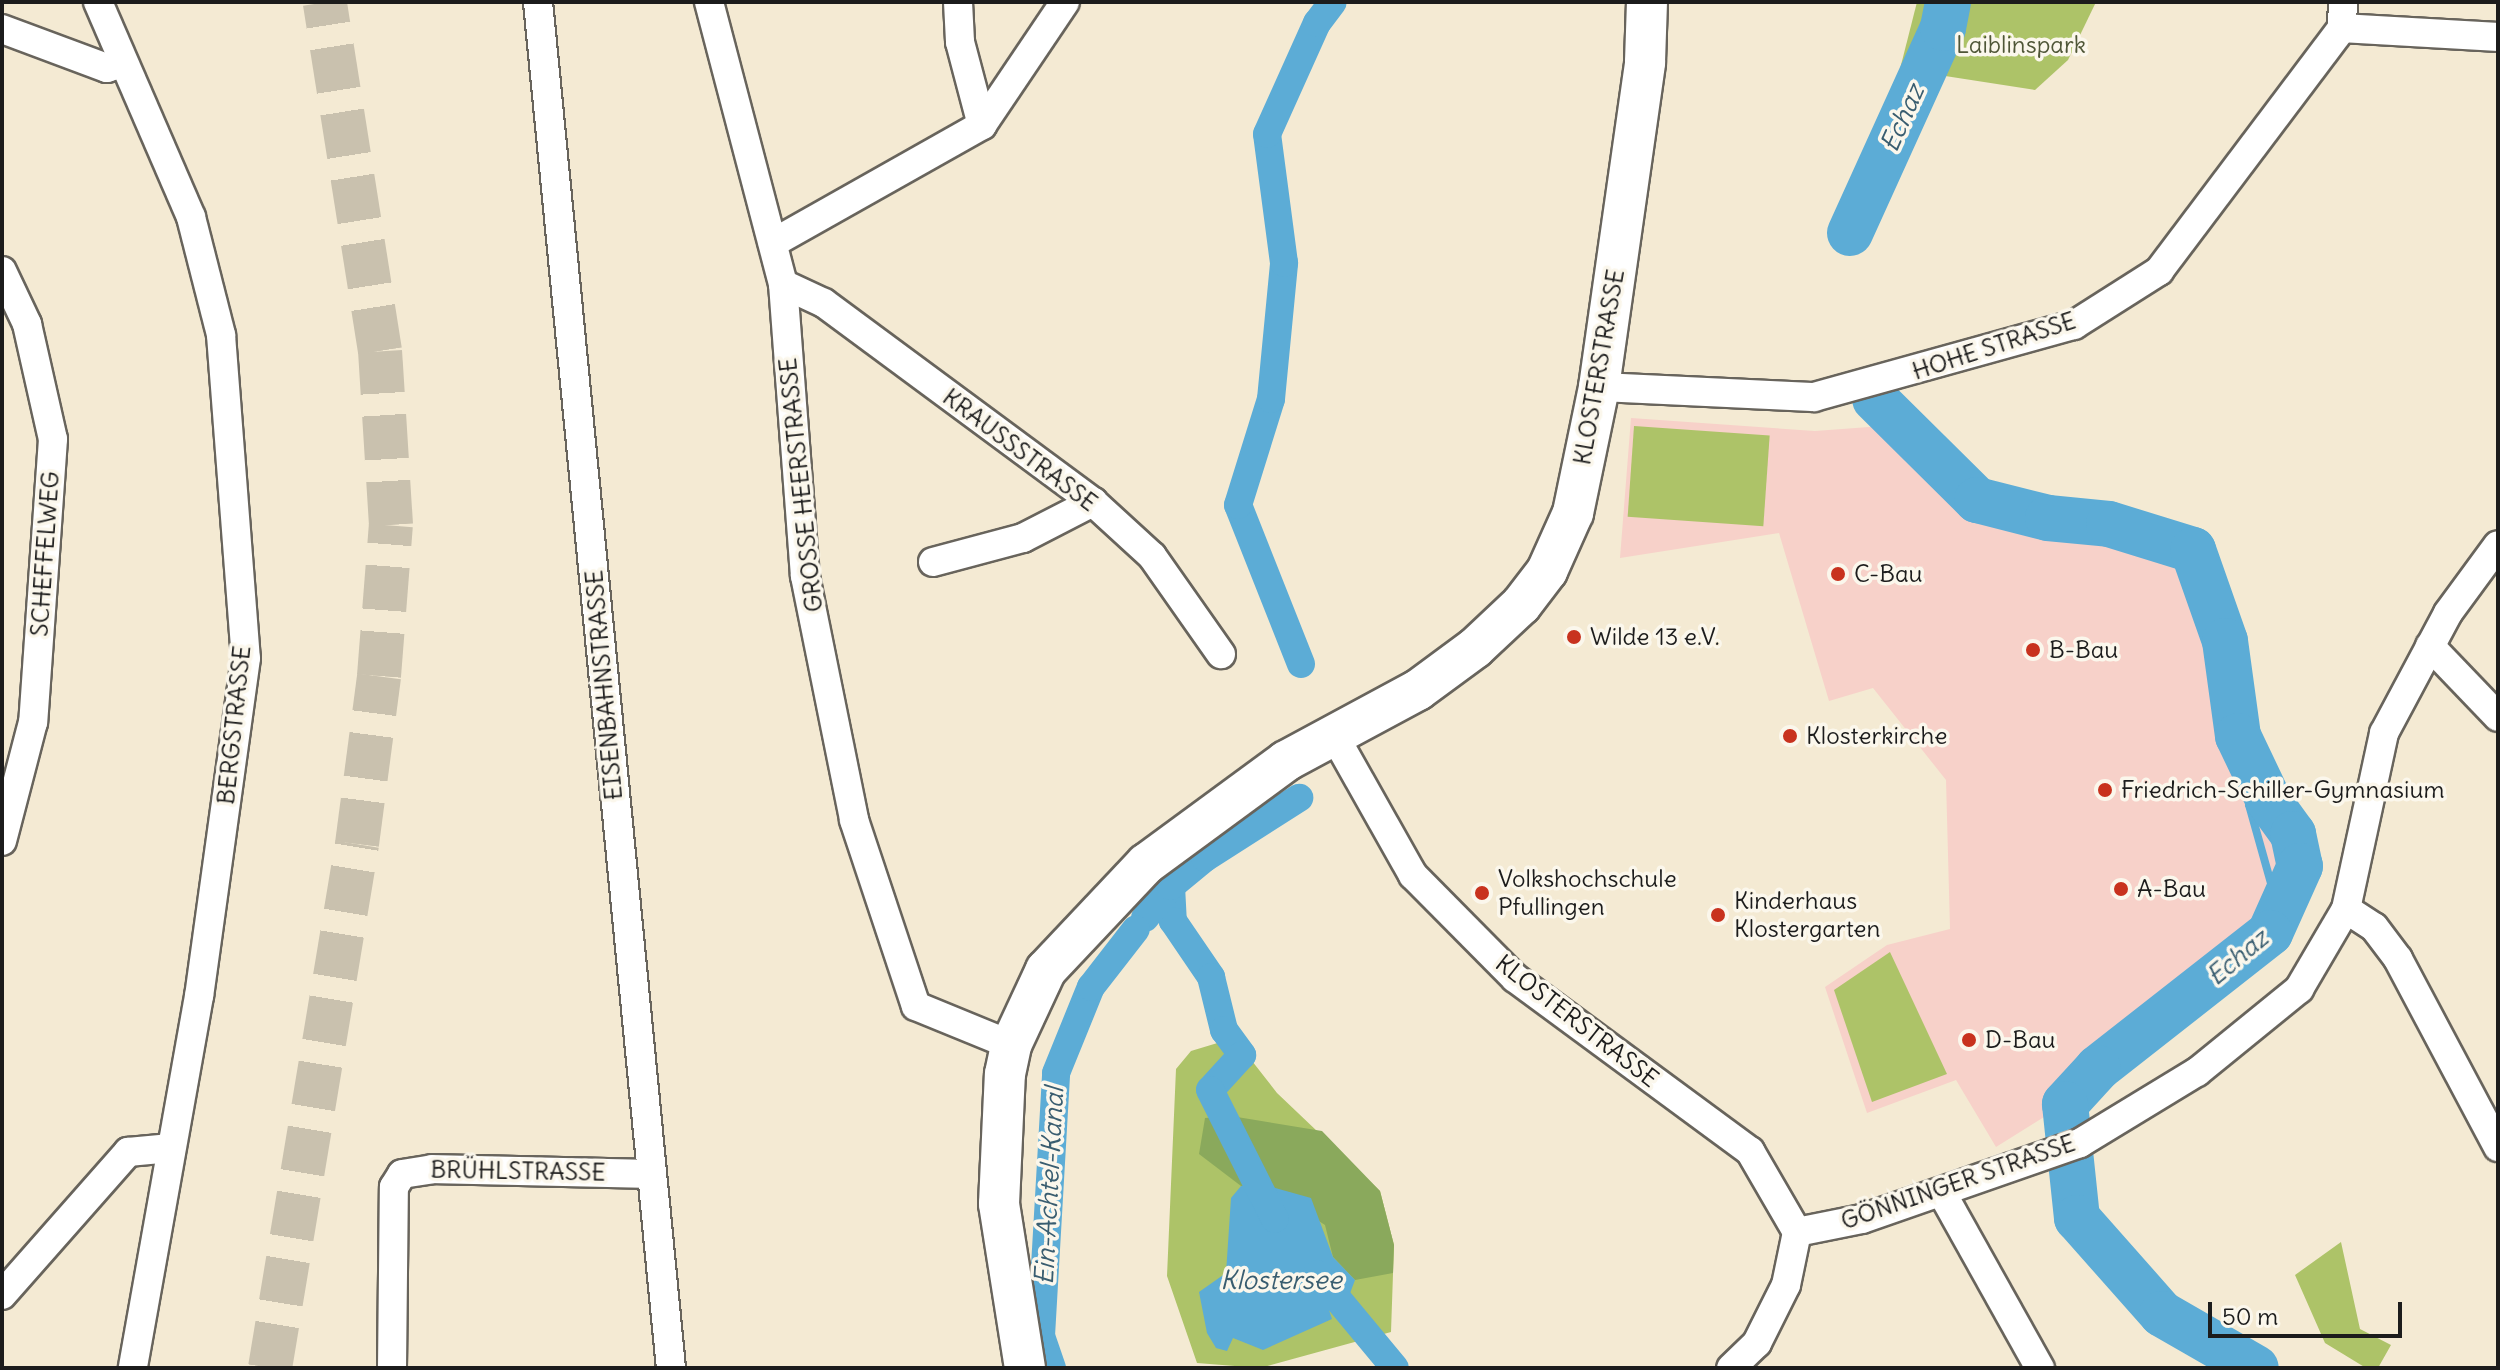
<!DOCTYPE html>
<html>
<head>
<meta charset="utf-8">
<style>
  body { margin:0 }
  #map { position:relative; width:2500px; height:1370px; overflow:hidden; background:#f4ead3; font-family:Delius,sans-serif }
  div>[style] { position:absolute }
  .built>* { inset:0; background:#f7d1c9 }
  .green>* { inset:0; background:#adc368; transform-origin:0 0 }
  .forest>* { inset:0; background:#8aa95c }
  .water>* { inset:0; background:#5cacd6 }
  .stream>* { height:8px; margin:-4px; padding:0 4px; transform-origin:4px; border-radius:4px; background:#5cacd6 }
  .canal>* { height:28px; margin:-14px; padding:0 14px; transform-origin:14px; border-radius:14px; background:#5cacd6 }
  .river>* { height:46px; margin:-23px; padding:0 23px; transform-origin:23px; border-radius:23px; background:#5cacd6 }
  .primary-tunnel>* { height:44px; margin-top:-22px; transform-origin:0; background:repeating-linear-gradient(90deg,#c9c1ae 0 44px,transparent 0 66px) }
  .roads { filter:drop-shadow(2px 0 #68645c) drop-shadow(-2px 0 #68645c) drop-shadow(0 2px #68645c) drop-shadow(0 -2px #68645c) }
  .street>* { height:28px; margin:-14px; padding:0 14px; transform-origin:14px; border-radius:14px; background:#fff }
  .secondary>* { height:40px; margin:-20px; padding:0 20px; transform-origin:20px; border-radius:20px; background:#fff }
  .dots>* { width:22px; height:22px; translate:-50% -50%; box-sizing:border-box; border:4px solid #fbf7ec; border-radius:50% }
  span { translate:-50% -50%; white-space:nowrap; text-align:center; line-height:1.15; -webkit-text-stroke:7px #fbf7ec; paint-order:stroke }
  .park-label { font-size:24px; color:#4f5637 }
  .street-label { font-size:24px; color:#1c1c1c }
  .poi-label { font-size:24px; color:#1c1c1c }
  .left { translate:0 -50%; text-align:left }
  .water-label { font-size:26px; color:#395d70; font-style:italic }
  .frame { position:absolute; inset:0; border:4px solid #1c1c1c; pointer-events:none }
  .scale { position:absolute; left:2208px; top:1302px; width:194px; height:36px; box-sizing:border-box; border:4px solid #1c1c1c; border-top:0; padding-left:10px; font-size:24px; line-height:28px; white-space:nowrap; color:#1c1c1c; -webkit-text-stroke:6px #fbf7ec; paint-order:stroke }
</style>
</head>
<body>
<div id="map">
  <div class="built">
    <div style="clip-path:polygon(1631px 418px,1815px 431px,1896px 425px,1977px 500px,2048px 518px,2109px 524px,2193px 550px,2225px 641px,2238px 736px,2269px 801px,2293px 834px,2300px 866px,2270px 933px,2098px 1068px,2065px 1104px,1996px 1147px,1956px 1080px,1867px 1113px,1825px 987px,1887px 945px,1950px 929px,1946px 780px,1873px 688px,1829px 701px,1779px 533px,1620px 558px)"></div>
  </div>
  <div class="green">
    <div style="clip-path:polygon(1917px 2px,2096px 2px,2068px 60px,2035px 90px,1900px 69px)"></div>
    <div style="left:1634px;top:426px;width:136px;height:91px;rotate:4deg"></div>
    <div style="clip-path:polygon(1890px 952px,1947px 1074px,1872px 1102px,1834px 990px)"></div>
    <div style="clip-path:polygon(1234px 1038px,1277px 1093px,1380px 1191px,1394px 1245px,1391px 1332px,1260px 1368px,1197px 1363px,1167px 1276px,1176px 1069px,1191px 1051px)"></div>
    <div style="clip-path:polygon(2341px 1242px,2360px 1329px,2391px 1345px,2378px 1368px,2366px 1368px,2325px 1343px,2295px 1275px)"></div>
  </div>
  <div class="forest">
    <div style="clip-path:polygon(1231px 1116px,1322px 1131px,1380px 1191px,1394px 1245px,1393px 1273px,1355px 1280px,1333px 1257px,1325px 1225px,1261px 1184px,1241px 1186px,1199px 1154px,1205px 1118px)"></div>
  </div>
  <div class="water">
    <div style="clip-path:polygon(1261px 1184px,1311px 1198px,1333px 1257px,1355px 1280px,1349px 1296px,1329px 1310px,1332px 1319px,1263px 1350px,1233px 1338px,1227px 1351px,1216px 1348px,1207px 1333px,1199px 1292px,1226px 1273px,1231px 1198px,1241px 1186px)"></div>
  </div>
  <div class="stream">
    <div style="left:2260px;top:779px;width:28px;rotate:113deg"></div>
    <div style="left:2249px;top:805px;width:111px;rotate:74.3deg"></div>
  </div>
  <div class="canal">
    <div style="left:1301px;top:664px;width:171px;rotate:-111.6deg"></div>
    <div style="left:1238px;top:505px;width:111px;rotate:-72.7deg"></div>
    <div style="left:1271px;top:399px;width:137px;rotate:-84.5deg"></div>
    <div style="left:1284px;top:263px;width:130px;rotate:-97.5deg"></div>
    <div style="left:1267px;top:134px;width:122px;rotate:-65.8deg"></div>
    <div style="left:1317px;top:23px;width:26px;rotate:-53deg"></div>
    <div style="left:1171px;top:886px;width:35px;rotate:87deg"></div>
    <div style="left:1173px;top:921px;width:68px;rotate:55.8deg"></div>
    <div style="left:1211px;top:977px;width:55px;rotate:76.2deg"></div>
    <div style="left:1224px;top:1030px;width:31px;rotate:54deg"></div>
    <div style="left:1242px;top:1055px;width:47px;rotate:132.4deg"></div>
    <div style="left:1210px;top:1090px;width:144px;rotate:63.3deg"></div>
    <div style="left:1145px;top:918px;width:41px;rotate:-50.9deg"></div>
    <div style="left:1171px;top:886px;width:44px;rotate:-39.5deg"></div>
    <div style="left:1205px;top:858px;width:112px;rotate:-32.6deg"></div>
    <div style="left:1317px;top:1274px;width:122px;rotate:50.3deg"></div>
    <div style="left:1052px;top:1368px;width:34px;rotate:-109deg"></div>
    <div style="left:1041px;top:1336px;width:263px;rotate:-86.7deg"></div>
    <div style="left:1056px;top:1073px;width:93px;rotate:-67.9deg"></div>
    <div style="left:1091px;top:987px;width:73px;rotate:-52.2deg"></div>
  </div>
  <div class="river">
    <div style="left:1850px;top:233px;width:225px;rotate:-65.6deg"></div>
    <div style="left:1943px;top:28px;width:26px;rotate:-79deg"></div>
    <div style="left:1875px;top:399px;width:144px;rotate:44.7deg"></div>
    <div style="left:1977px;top:500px;width:73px;rotate:14.2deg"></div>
    <div style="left:2048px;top:518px;width:61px;rotate:5.6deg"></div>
    <div style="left:2109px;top:524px;width:88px;rotate:17.2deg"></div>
    <div style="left:2193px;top:550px;width:96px;rotate:70.6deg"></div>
    <div style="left:2225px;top:641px;width:96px;rotate:82.2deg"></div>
    <div style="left:2238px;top:736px;width:72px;rotate:64.5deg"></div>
    <div style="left:2269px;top:801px;width:41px;rotate:54deg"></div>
    <div style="left:2293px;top:834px;width:33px;rotate:78deg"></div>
    <div style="left:2300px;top:866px;width:73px;rotate:114.1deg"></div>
    <div style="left:2270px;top:933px;width:219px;rotate:141.9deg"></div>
    <div style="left:2098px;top:1068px;width:49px;rotate:132.5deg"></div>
    <div style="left:2065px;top:1104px;width:115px;rotate:84deg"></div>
    <div style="left:2077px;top:1218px;width:128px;rotate:48.5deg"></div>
    <div style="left:2162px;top:1314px;width:108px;rotate:29.9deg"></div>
  </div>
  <div class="primary-tunnel">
    <div style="left:270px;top:1368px;width:531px;rotate:-80.57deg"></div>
    <div style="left:357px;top:844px;width:169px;rotate:-82.5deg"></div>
    <div style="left:379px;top:676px;width:151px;rotate:-85.5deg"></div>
    <div style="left:391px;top:525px;width:174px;rotate:-93.6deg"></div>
    <div style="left:380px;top:351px;width:353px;rotate:-99deg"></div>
  </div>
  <div class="roads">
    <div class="street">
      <div style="left:98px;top:2px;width:234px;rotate:66.6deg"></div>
      <div style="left:191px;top:217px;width:122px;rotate:75.7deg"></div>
      <div style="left:221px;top:335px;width:324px;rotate:85.6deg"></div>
      <div style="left:246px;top:658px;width:341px;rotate:97.9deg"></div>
      <div style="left:199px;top:996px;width:378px;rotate:100.1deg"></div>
      <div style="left:538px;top:2px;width:1372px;rotate:84.44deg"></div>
      <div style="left:709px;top:2px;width:292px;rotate:75.3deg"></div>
      <div style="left:783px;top:284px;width:293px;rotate:85.7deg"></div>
      <div style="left:805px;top:576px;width:249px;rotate:78.6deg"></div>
      <div style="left:854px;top:820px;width:196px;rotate:71.6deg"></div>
      <div style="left:916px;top:1006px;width:103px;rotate:22.3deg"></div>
      <div style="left:958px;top:2px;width:40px;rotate:87.1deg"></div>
      <div style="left:960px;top:42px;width:86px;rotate:75.2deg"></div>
      <div style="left:2342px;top:28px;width:26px;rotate:-88deg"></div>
      <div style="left:2px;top:29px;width:112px;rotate:20.4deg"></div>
      <div style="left:107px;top:68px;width:16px;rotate:-18deg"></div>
      <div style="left:773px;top:243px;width:240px;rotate:-29.4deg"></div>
      <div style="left:982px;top:125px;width:148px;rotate:-56deg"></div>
      <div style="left:2px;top:271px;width:59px;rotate:64.7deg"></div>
      <div style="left:27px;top:324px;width:118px;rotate:77.3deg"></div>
      <div style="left:53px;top:439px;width:284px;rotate:94deg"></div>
      <div style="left:33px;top:722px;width:123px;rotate:104.6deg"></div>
      <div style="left:783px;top:284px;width:45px;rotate:24.9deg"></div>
      <div style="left:824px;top:303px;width:335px;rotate:36.5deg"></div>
      <div style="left:1093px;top:502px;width:80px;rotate:42.5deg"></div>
      <div style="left:1152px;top:556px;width:120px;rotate:54.9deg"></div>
      <div style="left:1599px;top:387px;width:215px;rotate:2.7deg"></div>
      <div style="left:1814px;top:397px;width:270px;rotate:-15.5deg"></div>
      <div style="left:2074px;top:325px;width:101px;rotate:-32.4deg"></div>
      <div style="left:2159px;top:271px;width:304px;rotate:-53deg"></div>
      <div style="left:2342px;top:28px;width:156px;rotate:3.3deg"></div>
      <div style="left:933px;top:562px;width:93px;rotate:-14.9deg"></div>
      <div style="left:1023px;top:538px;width:79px;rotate:-27.2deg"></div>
      <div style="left:2430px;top:646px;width:98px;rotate:46.2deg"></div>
      <div style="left:1334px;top:735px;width:161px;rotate:60.6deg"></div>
      <div style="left:1413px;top:875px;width:145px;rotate:45.3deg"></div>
      <div style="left:1515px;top:978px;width:292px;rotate:36.4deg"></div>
      <div style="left:1750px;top:1151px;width:94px;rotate:59.9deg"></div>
      <div style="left:1797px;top:1232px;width:54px;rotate:101.7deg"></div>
      <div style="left:1786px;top:1285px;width:65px;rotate:116.6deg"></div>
      <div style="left:1757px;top:1343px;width:36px;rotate:136deg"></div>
      <div style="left:2346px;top:909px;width:33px;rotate:33deg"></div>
      <div style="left:2374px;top:927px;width:40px;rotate:53deg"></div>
      <div style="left:2398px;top:959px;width:213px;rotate:62deg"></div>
      <div style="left:1942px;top:1193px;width:201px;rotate:60.8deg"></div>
      <div style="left:1797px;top:1232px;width:66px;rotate:-11.3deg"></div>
      <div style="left:1862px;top:1219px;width:231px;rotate:-19.2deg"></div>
      <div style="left:2080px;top:1143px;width:137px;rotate:-31.3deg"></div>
      <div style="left:2197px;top:1072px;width:132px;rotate:-39.1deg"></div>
      <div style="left:2299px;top:989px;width:93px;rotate:-59.6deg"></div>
      <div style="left:2346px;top:909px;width:180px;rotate:-77.8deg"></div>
      <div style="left:2384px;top:733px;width:136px;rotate:-61.9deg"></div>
      <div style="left:2448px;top:613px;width:84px;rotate:-53.7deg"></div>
      <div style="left:2px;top:1295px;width:191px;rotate:-48.6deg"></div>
      <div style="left:128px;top:1152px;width:43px;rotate:-5.3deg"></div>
      <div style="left:392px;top:1368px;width:181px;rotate:-89.4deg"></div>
      <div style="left:394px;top:1187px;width:15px;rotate:-58deg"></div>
      <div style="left:402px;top:1174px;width:30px;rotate:-9deg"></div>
      <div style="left:432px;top:1169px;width:218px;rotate:1.3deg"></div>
    </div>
    <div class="secondary">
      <div style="left:1025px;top:1368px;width:166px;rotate:-99deg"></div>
      <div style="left:999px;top:1204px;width:130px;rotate:-87.4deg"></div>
      <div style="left:1005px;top:1074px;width:30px;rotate:-78deg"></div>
      <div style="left:1011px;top:1045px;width:83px;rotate:-65deg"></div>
      <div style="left:1046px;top:970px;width:146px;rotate:-46.7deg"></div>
      <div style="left:1146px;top:864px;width:174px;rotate:-36.3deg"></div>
      <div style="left:1286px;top:761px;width:150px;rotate:-28.3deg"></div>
      <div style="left:1418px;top:690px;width:71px;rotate:-36.4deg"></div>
      <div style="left:1475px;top:648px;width:63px;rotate:-43.1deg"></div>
      <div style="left:1521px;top:605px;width:43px;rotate:-52.6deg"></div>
      <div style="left:1547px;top:571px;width:64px;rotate:-65.9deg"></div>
      <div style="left:1573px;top:513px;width:129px;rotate:-78.3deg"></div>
      <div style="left:1599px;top:387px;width:328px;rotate:-81.9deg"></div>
      <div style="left:1645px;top:62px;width:60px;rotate:-88.1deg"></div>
    </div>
  </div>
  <div class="dots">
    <div style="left:1838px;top:574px;background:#c8321e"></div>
    <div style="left:1574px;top:637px;background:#c8321e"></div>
    <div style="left:2033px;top:650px;background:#c8321e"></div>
    <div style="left:1790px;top:736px;background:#c8321e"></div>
    <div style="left:2105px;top:790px;background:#c8321e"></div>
    <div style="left:2121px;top:889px;background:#c8321e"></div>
    <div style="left:1482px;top:893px;background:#c8321e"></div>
    <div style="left:1718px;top:915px;background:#c8321e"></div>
    <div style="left:1969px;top:1040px;background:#c8321e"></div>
  </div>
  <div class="park-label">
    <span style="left:2021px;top:45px">Laiblinspark</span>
  </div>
  <div class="street-label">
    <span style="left:1994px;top:346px;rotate:-18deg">HOHE STRASSE</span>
    <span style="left:1599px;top:367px;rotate:-80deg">KLOSTERSTRASSE</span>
    <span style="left:1020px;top:450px;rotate:37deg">KRAUSSSTRASSE</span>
    <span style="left:801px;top:485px;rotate:-96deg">GROSSE HEERSTRASSE</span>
    <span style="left:45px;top:554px;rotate:-86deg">SCHEFFELWEG</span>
    <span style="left:604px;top:685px;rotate:-95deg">EISENBAHNSTRASSE</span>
    <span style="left:234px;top:725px;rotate:-84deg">BERGSTRASSE</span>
    <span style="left:1577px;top:1021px;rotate:38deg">KLOSTERSTRASSE</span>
    <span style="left:518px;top:1171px;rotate:1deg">BRÜHLSTRASSE</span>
    <span style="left:1958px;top:1182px;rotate:-19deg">GÖNNINGER STRASSE</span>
  </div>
  <div class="poi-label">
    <span class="left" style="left:1854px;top:574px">C-Bau</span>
    <span class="left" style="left:1590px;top:637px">Wilde 13 e.V.</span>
    <span class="left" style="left:2049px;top:650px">B-Bau</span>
    <span class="left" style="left:1806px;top:736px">Klosterkirche</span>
    <span class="left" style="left:2121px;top:790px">Friedrich-Schiller-Gymnasium</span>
    <span class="left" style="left:1498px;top:893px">Volkshochschule<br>Pfullingen</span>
    <span class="left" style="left:2137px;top:889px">A-Bau</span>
    <span class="left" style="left:1734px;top:915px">Kinderhaus<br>Klostergarten</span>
    <span class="left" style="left:1985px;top:1040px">D-Bau</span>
  </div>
  <div class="water-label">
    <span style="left:1902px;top:118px;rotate:-66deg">Echaz</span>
    <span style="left:2237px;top:957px;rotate:-40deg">Echaz</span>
    <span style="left:1049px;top:1186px;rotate:-87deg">Ein-Achtel-Kanal</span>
    <span style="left:1281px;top:1280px">Klostersee</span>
  </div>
  <div class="frame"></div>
  <div class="scale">50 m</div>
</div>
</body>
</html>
